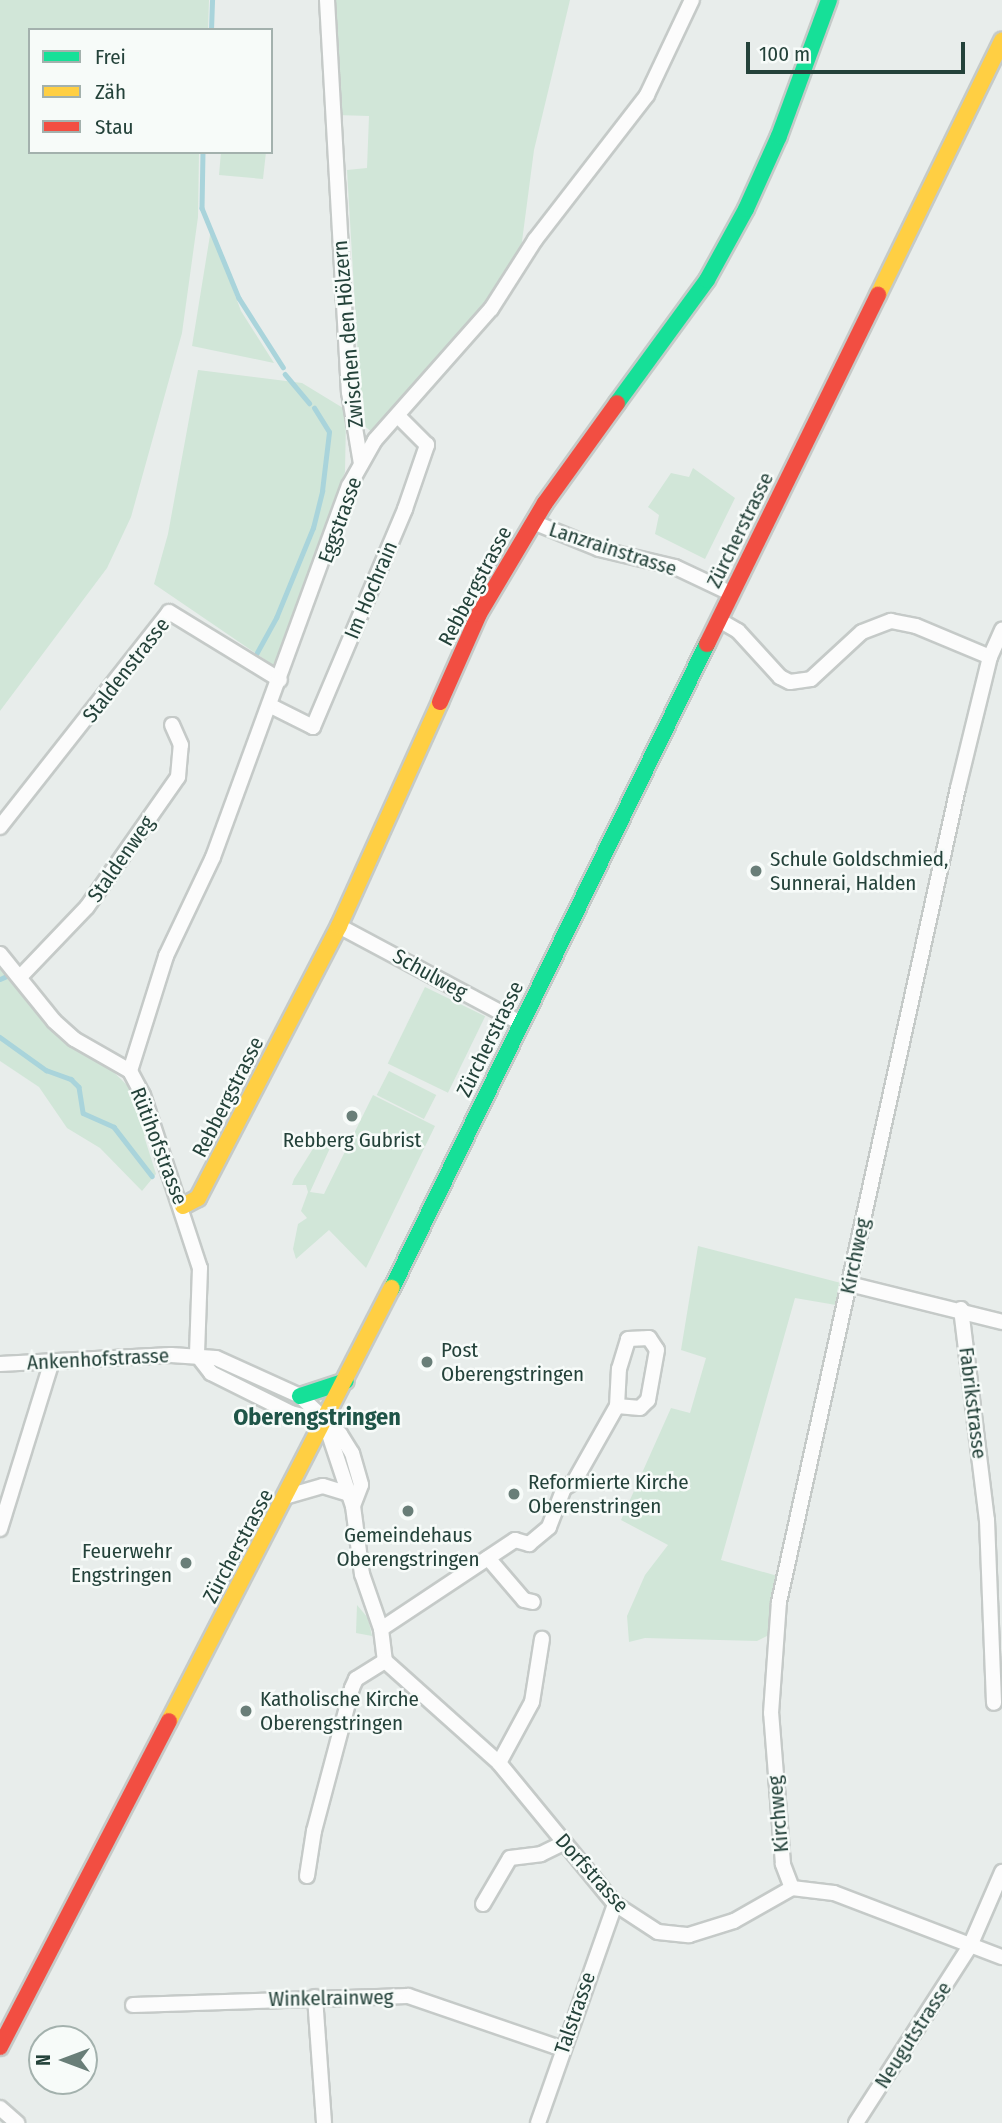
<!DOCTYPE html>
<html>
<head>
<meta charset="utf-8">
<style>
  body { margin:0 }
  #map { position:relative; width:1002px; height:2123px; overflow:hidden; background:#e8edeb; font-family:"Fira Sans Condensed",sans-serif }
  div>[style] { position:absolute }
  .green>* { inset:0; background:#d1e6d8; transform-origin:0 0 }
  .stream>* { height:4.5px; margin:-2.25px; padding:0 2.25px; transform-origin:2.25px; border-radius:2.25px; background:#a9d4db }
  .roads { filter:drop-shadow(2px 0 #c5cac8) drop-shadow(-2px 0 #c5cac8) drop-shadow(0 2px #c5cac8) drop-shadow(0 -2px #c5cac8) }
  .street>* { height:14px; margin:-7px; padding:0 7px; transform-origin:7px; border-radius:7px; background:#fcfcfc }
  .fast>* { height:16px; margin:-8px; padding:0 8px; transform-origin:8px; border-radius:8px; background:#16e098 }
  .slow>* { height:16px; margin:-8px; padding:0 8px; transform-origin:8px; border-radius:8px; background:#ffcf43 }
  .jam>* { height:16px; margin:-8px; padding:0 8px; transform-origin:8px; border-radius:8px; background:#f24e42 }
  .dots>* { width:19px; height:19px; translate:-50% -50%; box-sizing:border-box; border:4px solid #f7fbf9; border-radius:50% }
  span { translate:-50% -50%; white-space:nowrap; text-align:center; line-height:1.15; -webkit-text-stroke:5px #f7fbf9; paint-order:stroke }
  .street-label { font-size:21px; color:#24423a }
  .poi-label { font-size:21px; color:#24423a }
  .left { translate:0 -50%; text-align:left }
  .right { translate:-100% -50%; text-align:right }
  .quarter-label { font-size:24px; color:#1f5548; font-weight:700 }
  .legend { position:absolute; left:28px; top:28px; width:245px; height:126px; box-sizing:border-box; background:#f7fbf9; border:2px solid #a3b1ad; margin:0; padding:9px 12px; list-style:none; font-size:21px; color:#24423a }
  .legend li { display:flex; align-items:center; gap:14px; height:35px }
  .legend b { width:35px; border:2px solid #a3b1ad }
  .north { position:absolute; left:28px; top:2025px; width:70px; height:70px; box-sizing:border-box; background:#f7fbf9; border:2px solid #a3b1ad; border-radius:50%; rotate:270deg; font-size:19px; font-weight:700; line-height:28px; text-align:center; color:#24423a }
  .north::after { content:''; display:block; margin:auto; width:24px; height:32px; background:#697e78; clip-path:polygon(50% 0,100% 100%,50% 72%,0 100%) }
  .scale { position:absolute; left:746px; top:42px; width:219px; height:32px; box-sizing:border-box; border:4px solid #24423a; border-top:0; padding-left:9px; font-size:21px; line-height:24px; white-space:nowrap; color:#24423a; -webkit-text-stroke:5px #f7fbf9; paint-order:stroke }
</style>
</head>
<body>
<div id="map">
  <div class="green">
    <div style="clip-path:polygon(0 0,209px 0,208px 30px,30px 30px,30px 152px,199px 152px,198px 217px,182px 333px,131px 517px,107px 568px,0 711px)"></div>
    <div style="clip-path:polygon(331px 0,570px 0,534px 150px,521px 249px,469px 325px,373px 433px,362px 424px,347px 170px,367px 168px,369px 116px,336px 115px)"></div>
    <div style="clip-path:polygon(221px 152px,266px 152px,263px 179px,219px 175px)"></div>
    <div style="clip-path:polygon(211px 229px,241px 311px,274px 363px,192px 346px)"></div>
    <div style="clip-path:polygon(198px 370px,302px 383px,343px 408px,346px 418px,345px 472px,276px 667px,154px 584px,168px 534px)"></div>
    <div style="clip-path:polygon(693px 468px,735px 498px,705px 559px,655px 534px,659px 515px,648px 507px,671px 473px,689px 477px)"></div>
    <div style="clip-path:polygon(0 969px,7px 969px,128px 1086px,149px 1134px,144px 1136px,156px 1174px,142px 1191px,100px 1148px,67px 1128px,39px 1087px,0 1061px)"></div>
    <div style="left:425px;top:987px;width:67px;height:85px;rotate:26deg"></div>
    <div style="left:389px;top:1071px;width:53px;height:27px;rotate:27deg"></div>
    <div style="clip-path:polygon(373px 1095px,435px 1126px,366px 1268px,329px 1230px,296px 1259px,293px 1249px,298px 1224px,307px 1218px,301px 1211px,308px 1192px,306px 1185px,292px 1185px,294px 1179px,314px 1147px,327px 1146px,330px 1148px,310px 1192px,324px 1194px)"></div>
    <div style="clip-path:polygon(698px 1246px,841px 1283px,836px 1305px,795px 1298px,721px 1560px,781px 1577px,769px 1635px,757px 1641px,645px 1638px,629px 1642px,627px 1616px,645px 1575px,668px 1545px,621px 1520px,671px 1408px,690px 1413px,706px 1358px,681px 1350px)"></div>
    <div style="clip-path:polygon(357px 1605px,368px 1618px,372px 1636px,356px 1633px)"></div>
  </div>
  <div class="stream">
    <div style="left:211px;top:30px;width:30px;rotate:-88deg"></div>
    <div style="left:203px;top:152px;width:56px;rotate:91deg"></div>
    <div style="left:202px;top:208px;width:97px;rotate:67.7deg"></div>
    <div style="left:239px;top:298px;width:82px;rotate:57.5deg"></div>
    <div style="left:285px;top:374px;width:38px;rotate:50deg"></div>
    <div style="left:254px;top:658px;width:46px;rotate:-61.2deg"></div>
    <div style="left:276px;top:618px;width:97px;rotate:-67.7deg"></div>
    <div style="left:313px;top:528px;width:38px;rotate:-76deg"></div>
    <div style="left:322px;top:491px;width:59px;rotate:-83.2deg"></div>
    <div style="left:329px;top:432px;width:28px;rotate:-122deg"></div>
    <div style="left:0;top:979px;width:12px;rotate:-24deg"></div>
    <div style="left:0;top:1037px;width:57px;rotate:35.7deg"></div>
    <div style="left:46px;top:1070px;width:27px;rotate:20deg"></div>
    <div style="left:71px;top:1079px;width:11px;rotate:45deg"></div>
    <div style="left:79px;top:1087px;width:26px;rotate:81deg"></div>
    <div style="left:83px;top:1113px;width:34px;rotate:24deg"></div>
    <div style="left:114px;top:1127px;width:62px;rotate:52.2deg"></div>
  </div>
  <div class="roads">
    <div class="street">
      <div style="left:327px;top:0;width:393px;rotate:86.8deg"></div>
      <div style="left:349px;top:392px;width:73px;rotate:80.5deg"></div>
      <div style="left:533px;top:522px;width:71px;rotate:22.2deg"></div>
      <div style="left:599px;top:549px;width:78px;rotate:13.3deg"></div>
      <div style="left:675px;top:567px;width:63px;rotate:25.3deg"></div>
      <div style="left:719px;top:620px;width:22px;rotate:30deg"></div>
      <div style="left:738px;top:631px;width:62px;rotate:47.6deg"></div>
      <div style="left:780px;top:677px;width:11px;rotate:27deg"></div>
      <div style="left:790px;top:682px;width:21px;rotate:-8deg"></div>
      <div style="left:811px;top:679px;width:69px;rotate:-42.7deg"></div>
      <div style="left:862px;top:632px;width:31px;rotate:-21deg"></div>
      <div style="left:891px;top:621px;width:25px;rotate:11deg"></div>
      <div style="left:916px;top:626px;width:80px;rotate:22.7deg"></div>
      <div style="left:271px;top:706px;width:47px;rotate:26.6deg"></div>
      <div style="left:313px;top:727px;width:237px;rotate:-67.1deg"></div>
      <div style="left:405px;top:509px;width:68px;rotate:-71deg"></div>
      <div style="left:427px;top:445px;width:41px;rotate:-135deg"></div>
      <div style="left:0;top:827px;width:273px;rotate:-51.8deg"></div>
      <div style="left:169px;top:612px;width:130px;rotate:31.5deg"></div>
      <div style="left:339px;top:926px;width:206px;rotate:28.1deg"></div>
      <div style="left:0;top:954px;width:86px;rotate:51.1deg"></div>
      <div style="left:54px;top:1021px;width:27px;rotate:42deg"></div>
      <div style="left:74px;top:1039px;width:64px;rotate:29.7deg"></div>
      <div style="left:130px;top:1071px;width:27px;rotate:62deg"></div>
      <div style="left:143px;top:1095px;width:182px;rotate:71.8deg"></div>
      <div style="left:200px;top:1268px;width:87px;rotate:92deg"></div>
      <div style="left:197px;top:1355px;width:23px;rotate:52deg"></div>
      <div style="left:211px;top:1373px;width:89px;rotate:26.6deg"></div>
      <div style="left:291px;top:1413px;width:35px;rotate:15deg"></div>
      <div style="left:21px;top:976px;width:95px;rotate:-46.3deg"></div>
      <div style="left:87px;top:907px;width:159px;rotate:-55deg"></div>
      <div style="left:178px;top:777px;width:32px;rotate:-85deg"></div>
      <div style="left:181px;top:745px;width:22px;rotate:-114deg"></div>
      <div style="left:130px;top:1071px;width:121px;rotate:-72.6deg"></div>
      <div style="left:166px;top:956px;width:110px;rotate:-64.6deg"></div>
      <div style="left:213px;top:857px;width:395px;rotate:-69.9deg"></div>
      <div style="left:349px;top:486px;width:53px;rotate:-60.5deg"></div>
      <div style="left:375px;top:440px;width:175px;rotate:-48.5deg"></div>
      <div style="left:491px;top:309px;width:82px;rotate:-57.5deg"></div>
      <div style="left:535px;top:240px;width:183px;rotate:-52.3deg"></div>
      <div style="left:647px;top:95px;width:105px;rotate:-64.7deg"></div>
      <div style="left:849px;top:1284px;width:158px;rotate:13.9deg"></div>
      <div style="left:961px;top:1309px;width:213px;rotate:83deg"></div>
      <div style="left:987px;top:1520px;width:183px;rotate:87.8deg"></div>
      <div style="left:0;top:1364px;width:171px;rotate:-3deg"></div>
      <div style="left:171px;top:1355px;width:45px;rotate:3.8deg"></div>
      <div style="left:216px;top:1358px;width:92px;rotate:24.3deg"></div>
      <div style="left:300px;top:1396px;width:55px;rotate:43.5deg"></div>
      <div style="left:340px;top:1434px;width:22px;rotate:58deg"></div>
      <div style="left:352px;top:1453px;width:33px;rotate:74deg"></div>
      <div style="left:361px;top:1485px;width:22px;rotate:111deg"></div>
      <div style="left:325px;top:1422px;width:89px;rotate:71.6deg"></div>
      <div style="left:353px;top:1506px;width:69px;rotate:82.5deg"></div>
      <div style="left:362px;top:1574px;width:58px;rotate:70.9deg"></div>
      <div style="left:381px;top:1629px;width:32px;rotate:83deg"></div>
      <div style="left:385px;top:1661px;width:153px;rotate:41.8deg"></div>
      <div style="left:499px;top:1763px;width:183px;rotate:50.6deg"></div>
      <div style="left:615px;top:1904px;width:51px;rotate:33.1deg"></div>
      <div style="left:658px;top:1932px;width:31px;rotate:6deg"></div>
      <div style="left:689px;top:1935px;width:47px;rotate:-17.3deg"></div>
      <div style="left:734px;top:1921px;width:67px;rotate:-29.6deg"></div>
      <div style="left:792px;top:1888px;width:42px;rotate:6.8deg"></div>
      <div style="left:834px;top:1893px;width:180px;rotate:20.9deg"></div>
      <div style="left:288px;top:1496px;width:36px;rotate:-16deg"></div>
      <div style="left:323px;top:1486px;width:24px;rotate:17deg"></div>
      <div style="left:0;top:1529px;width:176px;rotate:-72.8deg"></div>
      <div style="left:488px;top:1558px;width:55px;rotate:49.4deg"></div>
      <div style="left:524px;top:1600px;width:9px;rotate:13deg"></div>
      <div style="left:381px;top:1629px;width:161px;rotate:-33.6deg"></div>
      <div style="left:515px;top:1540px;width:15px;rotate:16deg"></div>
      <div style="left:529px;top:1544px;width:26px;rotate:-40deg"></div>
      <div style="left:549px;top:1527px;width:42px;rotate:-69deg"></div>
      <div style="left:564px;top:1488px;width:12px;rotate:-31deg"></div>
      <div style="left:574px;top:1482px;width:87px;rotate:-60.5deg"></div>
      <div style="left:617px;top:1406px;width:37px;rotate:-87deg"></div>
      <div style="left:619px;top:1369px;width:31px;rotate:-73deg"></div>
      <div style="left:628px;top:1339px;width:21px;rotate:-3deg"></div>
      <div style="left:649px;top:1338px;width:14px;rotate:56deg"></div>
      <div style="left:657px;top:1350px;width:51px;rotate:100.2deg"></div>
      <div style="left:648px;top:1400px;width:11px;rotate:135deg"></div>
      <div style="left:640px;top:1408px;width:23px;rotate:-175deg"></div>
      <div style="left:499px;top:1763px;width:69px;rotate:-61.6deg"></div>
      <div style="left:532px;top:1702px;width:64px;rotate:-81deg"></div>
      <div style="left:307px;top:1876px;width:46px;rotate:-81.2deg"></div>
      <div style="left:314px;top:1831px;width:148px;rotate:-75.1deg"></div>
      <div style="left:352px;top:1688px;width:10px;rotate:-66deg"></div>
      <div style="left:356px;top:1679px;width:34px;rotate:-32deg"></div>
      <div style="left:792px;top:1888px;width:26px;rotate:-111deg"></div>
      <div style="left:783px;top:1864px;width:151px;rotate:-94.5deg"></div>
      <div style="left:771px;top:1713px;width:111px;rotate:-85.9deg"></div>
      <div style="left:779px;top:1602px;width:833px;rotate:-77.6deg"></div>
      <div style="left:958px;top:788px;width:135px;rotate:-76.3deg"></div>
      <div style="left:990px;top:657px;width:30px;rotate:-66deg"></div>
      <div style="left:483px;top:1904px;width:53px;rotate:-59.6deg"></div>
      <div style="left:510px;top:1858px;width:31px;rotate:-7deg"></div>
      <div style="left:541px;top:1854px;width:25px;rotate:-26deg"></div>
      <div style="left:315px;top:1997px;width:126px;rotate:85.9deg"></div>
      <div style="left:133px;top:2005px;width:275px;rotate:-1.9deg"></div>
      <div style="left:408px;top:1996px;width:164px;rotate:18.9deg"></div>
      <div style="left:0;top:2108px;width:23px;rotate:41deg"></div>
      <div style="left:538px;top:2123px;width:232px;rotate:-70.6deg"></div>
      <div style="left:856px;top:2123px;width:211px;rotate:-57.2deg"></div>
      <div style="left:970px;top:1946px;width:81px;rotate:-66.6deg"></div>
    </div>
    <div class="fast">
      <div style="left:617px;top:403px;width:152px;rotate:-53.8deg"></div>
      <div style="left:707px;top:280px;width:81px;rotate:-61.2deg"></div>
      <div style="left:746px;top:209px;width:80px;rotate:-65.7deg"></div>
      <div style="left:779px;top:136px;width:145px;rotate:-69.8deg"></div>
      <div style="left:392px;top:1288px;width:717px;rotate:-63.94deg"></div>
      <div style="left:300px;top:1396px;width:48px;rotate:-18.1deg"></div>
    </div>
    <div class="slow">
      <div style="left:878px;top:295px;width:283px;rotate:-64deg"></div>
      <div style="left:183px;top:1206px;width:17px;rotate:-28deg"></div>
      <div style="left:198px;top:1198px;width:306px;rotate:-62.6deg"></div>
      <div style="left:339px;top:926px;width:246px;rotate:-65.7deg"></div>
      <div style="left:169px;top:1721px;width:487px;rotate:-62.8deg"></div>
    </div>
    <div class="jam">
      <div style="left:707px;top:644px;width:389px;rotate:-63.9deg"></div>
      <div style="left:440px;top:702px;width:96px;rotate:-66.1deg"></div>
      <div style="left:479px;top:614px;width:129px;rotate:-59.3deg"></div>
      <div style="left:545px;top:503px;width:123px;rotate:-54.2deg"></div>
      <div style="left:0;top:2047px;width:367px;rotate:-62.6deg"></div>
    </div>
  </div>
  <div class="dots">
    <div style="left:756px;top:871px;background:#697e78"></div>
    <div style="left:352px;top:1116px;background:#697e78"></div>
    <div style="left:427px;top:1362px;background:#697e78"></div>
    <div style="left:514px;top:1494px;background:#697e78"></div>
    <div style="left:408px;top:1511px;background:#697e78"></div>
    <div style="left:186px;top:1563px;background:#697e78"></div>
    <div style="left:246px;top:1711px;background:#697e78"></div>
  </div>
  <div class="street-label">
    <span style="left:348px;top:334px;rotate:-95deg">Zwischen den Hölzern</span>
    <span style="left:340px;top:520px;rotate:-70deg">Eggstrasse</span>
    <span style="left:740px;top:530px;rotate:-64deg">Zürcherstrasse</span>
    <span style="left:613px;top:549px;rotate:18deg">Lanzrainstrasse</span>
    <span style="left:475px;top:586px;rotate:-62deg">Rebbergstrasse</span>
    <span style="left:371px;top:590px;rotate:-67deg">Im Hochrain</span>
    <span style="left:126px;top:670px;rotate:-52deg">Staldenstrasse</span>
    <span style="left:121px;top:859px;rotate:-55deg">Staldenweg</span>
    <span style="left:430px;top:974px;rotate:29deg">Schulweg</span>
    <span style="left:490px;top:1039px;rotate:-64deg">Zürcherstrasse</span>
    <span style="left:228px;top:1097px;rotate:-63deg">Rebbergstrasse</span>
    <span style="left:159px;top:1146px;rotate:69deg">Rütihofstrasse</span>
    <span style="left:855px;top:1256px;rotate:-78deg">Kirchweg</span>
    <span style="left:98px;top:1359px;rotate:-3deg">Ankenhofstrasse</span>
    <span style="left:973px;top:1403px;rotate:83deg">Fabrikstrasse</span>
    <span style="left:238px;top:1546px;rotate:-62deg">Zürcherstrasse</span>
    <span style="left:778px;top:1814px;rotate:-95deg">Kirchweg</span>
    <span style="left:592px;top:1873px;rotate:48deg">Dorfstrasse</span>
    <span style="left:331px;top:1998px;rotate:-1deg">Winkelrainweg</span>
    <span style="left:575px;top:2013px;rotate:-71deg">Talstrasse</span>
    <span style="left:913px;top:2035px;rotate:-57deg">Neugutstrasse</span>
  </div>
  <div class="poi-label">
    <span class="left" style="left:770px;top:871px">Schule Goldschmied,<br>Sunnerai, Halden</span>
    <span style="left:352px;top:1140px">Rebberg Gubrist</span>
    <span class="left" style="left:441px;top:1362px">Post<br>Oberengstringen</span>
    <span class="left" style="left:528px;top:1494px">Reformierte Kirche<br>Oberenstringen</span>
    <span style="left:408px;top:1547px">Gemeindehaus<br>Oberengstringen</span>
    <span class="right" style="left:172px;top:1563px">Feuerwehr<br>Engstringen</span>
    <span class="left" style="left:260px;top:1711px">Katholische Kirche<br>Oberengstringen</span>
  </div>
  <div class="quarter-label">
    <span style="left:317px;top:1418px">Oberengstringen</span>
  </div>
  <ul class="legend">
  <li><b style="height:9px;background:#16e098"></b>Frei</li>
  <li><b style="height:9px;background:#ffcf43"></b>Zäh</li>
  <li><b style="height:9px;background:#f24e42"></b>Stau</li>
  </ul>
  <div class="north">N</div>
  <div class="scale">100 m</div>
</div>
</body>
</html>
